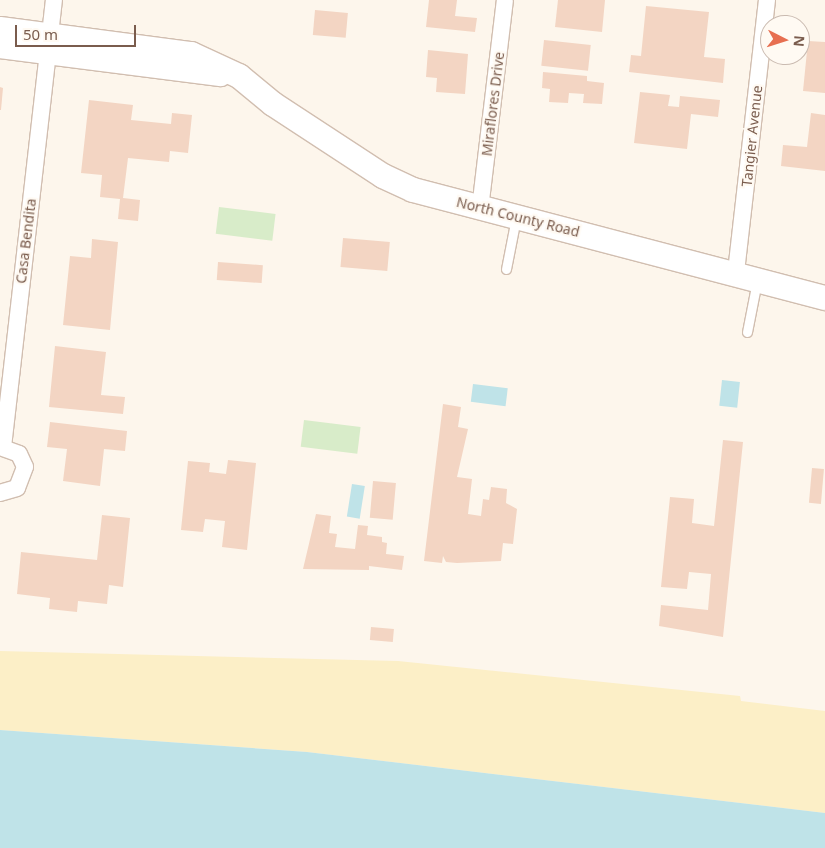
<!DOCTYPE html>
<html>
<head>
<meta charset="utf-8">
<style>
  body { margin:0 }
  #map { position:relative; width:825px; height:848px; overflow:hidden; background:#fdf6ec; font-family:"Noto Sans",sans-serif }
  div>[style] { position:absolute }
  .green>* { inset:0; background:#d8ecc9; transform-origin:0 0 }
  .sand>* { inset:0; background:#fcefc7 }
  .water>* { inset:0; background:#bfe3e8; transform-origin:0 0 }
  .building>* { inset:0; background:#f3d5c3; transform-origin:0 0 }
  .roads { filter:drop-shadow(1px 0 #d1beb0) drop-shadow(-1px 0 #d1beb0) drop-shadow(0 1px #d1beb0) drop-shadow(0 -1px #d1beb0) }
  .lane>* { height:9px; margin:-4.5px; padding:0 4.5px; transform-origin:4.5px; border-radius:4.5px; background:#fff }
  .street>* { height:16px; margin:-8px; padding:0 8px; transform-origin:8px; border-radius:8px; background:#fff }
  .secondary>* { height:24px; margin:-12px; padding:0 12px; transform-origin:12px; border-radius:12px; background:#fff }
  span { translate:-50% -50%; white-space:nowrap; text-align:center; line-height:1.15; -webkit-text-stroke:4.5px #fffaf3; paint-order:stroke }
  .street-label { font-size:14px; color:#7a5c4d }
  .north { position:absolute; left:760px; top:15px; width:50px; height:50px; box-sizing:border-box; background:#fffaf3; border:1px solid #cabbb1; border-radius:50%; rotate:95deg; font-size:14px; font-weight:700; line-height:20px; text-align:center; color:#7a5c4d }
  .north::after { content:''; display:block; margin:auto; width:18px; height:22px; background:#e76f51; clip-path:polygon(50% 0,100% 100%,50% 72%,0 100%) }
  .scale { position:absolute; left:15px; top:25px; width:121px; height:22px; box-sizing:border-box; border:2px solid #7a5c4d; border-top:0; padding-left:6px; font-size:15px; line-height:18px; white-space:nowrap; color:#7a5c4d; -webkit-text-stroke:4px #fffaf3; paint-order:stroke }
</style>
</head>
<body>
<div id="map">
  <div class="green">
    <div style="left:219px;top:207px;width:57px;height:27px;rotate:7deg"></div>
    <div style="left:304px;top:420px;width:57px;height:27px;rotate:7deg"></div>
  </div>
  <div class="sand">
    <div style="clip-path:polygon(0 651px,398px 661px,740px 696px,741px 701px,825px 711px,825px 813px,307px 752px,0 730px)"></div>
  </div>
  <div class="water">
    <div style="left:722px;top:380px;width:18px;height:26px;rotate:6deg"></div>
    <div style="left:473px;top:384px;width:35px;height:18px;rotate:7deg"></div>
    <div style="left:352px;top:484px;width:13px;height:33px;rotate:9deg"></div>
    <div style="clip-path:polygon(0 730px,307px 752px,825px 813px,825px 848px,0 848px)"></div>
  </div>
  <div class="building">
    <div style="clip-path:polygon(429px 0,457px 0,455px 16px,477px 18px,475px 32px,426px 27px)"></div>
    <div style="clip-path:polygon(558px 0,605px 0,602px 32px,555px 27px)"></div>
    <div style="clip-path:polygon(646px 6px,709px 12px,704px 57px,725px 59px,723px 83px,629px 72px,631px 55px,641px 56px)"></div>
    <div style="left:315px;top:10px;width:33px;height:25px;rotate:5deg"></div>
    <div style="left:544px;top:40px;width:47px;height:26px;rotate:6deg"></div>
    <div style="clip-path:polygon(808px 41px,825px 42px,825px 93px,803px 91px)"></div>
    <div style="clip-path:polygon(428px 50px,468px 54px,465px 94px,436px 92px,437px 78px,426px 77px)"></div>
    <div style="clip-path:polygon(543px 72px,587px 76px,587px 81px,604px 83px,602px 104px,583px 103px,584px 94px,569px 93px,568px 103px,549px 102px,550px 89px,542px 88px)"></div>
    <div style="clip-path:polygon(0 87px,3px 88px,1px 110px,0 110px)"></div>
    <div style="clip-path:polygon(640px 92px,670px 95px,668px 106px,679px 107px,680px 96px,720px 100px,718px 117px,691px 114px,687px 149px,634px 143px)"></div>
    <div style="clip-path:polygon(89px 100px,133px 105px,131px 120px,171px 124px,172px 113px,192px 115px,188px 153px,170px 151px,169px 162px,128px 158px,123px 198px,140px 200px,138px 221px,118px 219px,120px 199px,100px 197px,102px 175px,81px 173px)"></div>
    <div style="clip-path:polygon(811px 113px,825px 115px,825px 171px,781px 166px,783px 145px,807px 147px)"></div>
    <div style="left:343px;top:238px;width:47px;height:29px;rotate:5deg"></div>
    <div style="clip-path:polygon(92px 239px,118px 242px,110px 330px,63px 325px,70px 256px,91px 258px)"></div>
    <div style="left:218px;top:262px;width:45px;height:18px;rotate:4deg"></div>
    <div style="clip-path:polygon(55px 346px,106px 352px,101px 395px,125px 397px,123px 414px,49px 407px)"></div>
    <div style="clip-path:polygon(443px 404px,461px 407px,458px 427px,468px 429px,457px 477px,472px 479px,468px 514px,481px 516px,483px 499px,489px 500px,491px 487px,507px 489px,506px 503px,517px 509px,513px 544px,503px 543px,501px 561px,457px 563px,446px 562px,443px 556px,442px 563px,424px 561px)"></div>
    <div style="clip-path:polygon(50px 422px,127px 431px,125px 451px,104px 449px,100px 486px,63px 481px,67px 449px,47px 447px)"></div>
    <div style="clip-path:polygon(723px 440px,743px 442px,723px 637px,659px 626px,661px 605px,708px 610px,711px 574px,689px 572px,687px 589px,661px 587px,670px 497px,694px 499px,692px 523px,714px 526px)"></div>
    <div style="clip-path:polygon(228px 460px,256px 463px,247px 550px,222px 547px,225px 521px,205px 519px,203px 532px,181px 530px,188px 461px,210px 463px,209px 472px,226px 474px)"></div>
    <div style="left:812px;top:468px;width:12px;height:35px;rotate:5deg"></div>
    <div style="left:373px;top:481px;width:23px;height:37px;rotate:5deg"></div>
    <div style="clip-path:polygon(316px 514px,331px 516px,329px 533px,337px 534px,335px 547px,355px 549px,358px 525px,368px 526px,367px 535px,382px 537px,382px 542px,387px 543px,386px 554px,404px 556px,402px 570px,369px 566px,369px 570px,303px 569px)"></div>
    <div style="clip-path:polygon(102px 515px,130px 518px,123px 587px,109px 585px,107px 604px,78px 601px,77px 612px,49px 609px,50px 598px,17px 594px,21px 552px,97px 560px)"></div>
    <div style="left:371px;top:627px;width:23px;height:13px;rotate:5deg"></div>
  </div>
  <div class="roads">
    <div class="lane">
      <div style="left:506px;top:269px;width:52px;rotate:-78.9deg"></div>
      <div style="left:747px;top:332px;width:52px;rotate:-78.9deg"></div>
    </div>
    <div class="street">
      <div style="left:480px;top:209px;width:210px;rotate:-83.2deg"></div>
      <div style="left:736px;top:272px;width:274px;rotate:-83.5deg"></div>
      <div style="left:0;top:447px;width:20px;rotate:20deg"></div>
      <div style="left:19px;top:454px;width:14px;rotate:65deg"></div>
      <div style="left:25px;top:467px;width:22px;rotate:111deg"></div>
      <div style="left:17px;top:488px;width:18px;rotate:164deg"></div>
      <div style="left:3px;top:447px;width:450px;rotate:-83.5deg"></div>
    </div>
    <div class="secondary">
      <div style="left:0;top:29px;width:193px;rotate:7.5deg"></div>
      <div style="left:191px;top:54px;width:53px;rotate:24.6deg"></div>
      <div style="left:239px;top:76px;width:44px;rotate:39.5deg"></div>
      <div style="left:273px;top:104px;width:131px;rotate:33.2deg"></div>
      <div style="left:383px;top:176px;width:33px;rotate:25deg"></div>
      <div style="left:413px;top:190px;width:426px;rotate:14.7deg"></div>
      <div style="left:0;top:46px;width:222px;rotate:7.3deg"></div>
    </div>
  </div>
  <div class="street-label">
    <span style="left:493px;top:104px;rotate:-83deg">Miraflores Drive</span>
    <span style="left:752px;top:136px;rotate:-84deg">Tangier Avenue</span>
    <span style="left:518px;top:217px;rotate:14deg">North County Road</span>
    <span style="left:26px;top:241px;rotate:-83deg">Casa Bendita</span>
  </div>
  <div class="north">N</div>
  <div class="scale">50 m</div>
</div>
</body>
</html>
